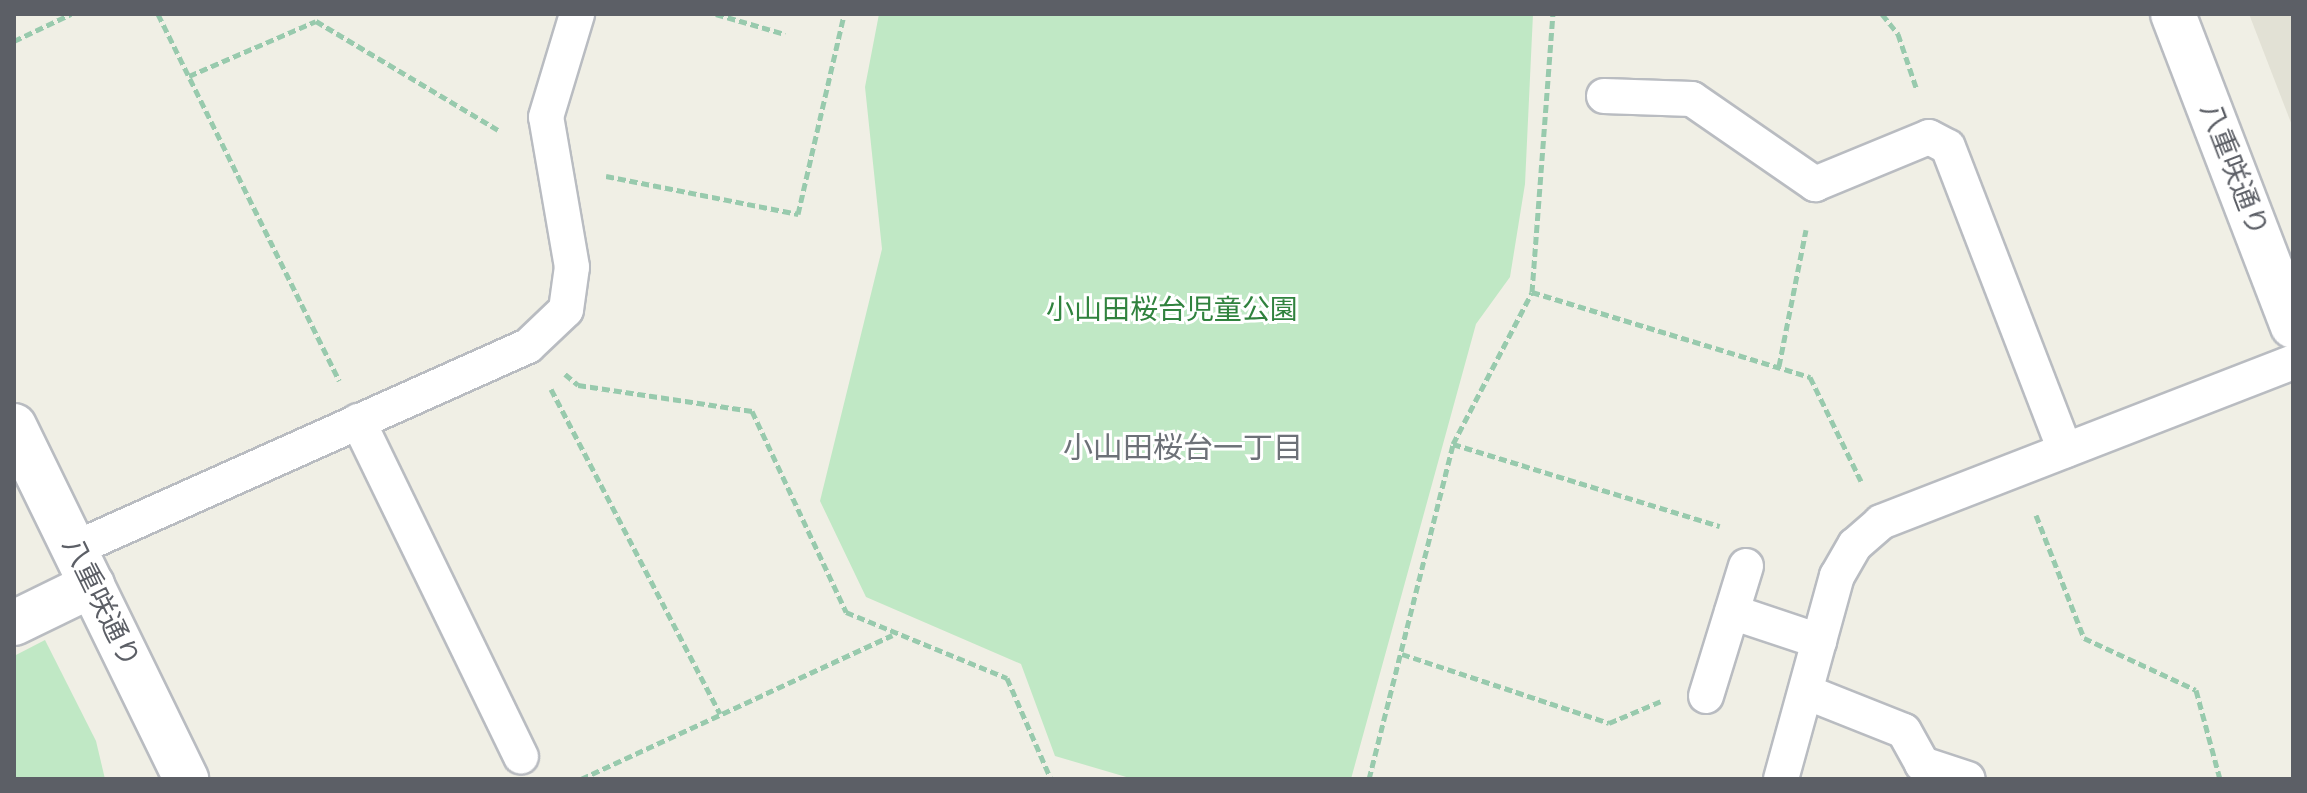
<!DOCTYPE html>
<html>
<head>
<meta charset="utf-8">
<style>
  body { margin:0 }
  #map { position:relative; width:2307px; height:793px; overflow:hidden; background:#f0efe5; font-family:"Alegreya Sans","Noto Sans JP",sans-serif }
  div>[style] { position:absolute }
  .education>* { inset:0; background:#e2e1d5 }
  .green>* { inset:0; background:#c0e8c5 }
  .path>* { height:5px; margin-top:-2.5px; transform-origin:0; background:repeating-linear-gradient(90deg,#98caad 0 8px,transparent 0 12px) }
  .roads { filter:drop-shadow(2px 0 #b9bcc1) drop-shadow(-2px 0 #b9bcc1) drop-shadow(0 2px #b9bcc1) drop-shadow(0 -2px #b9bcc1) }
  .service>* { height:34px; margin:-17px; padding:0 17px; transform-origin:17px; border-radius:17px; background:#fff }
  .minor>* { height:44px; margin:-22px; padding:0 22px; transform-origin:22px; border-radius:22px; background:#fff }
  .tertiary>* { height:44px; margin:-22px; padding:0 22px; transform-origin:22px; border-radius:22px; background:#fff }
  span { translate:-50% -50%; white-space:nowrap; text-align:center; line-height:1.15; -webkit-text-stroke:6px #fff; paint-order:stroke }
  .street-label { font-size:28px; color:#5c5f66 }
  .park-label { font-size:28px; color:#30823e }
  .neighbourhood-label { font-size:30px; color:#6d7178 }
  .frame { position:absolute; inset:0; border:16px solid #5c5f66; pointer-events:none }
</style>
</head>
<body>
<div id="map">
  <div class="education">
    <div style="clip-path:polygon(2249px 14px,2293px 14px,2293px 128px)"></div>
  </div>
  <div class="green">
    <div style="clip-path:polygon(879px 14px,1533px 14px,1525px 184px,1510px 277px,1476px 324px,1351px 779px,1133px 779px,1055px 756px,1021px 664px,866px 597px,820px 501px,882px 249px,865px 87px)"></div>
    <div style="clip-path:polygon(45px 640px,96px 741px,105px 779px,14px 779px,14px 656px)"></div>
  </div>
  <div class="path">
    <div style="left:158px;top:14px;width:409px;rotate:63.7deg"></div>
    <div style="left:716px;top:14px;width:72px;rotate:16.2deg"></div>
    <div style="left:1882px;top:14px;width:26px;rotate:51deg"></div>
    <div style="left:1898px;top:34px;width:59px;rotate:71.3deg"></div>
    <div style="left:14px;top:41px;width:63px;rotate:-25.3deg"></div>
    <div style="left:189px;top:76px;width:138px;rotate:-23.4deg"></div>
    <div style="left:316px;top:21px;width:212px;rotate:30.9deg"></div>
    <div style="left:606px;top:176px;width:196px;rotate:11.2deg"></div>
    <div style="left:798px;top:214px;width:205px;rotate:-77deg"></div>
    <div style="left:1532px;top:292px;width:291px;rotate:17deg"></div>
    <div style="left:1810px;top:377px;width:116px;rotate:63.9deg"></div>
    <div style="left:1779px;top:366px;width:139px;rotate:-78.8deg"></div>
    <div style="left:565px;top:374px;width:17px;rotate:40deg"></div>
    <div style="left:578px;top:385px;width:176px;rotate:8.5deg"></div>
    <div style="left:752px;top:411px;width:222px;rotate:64.9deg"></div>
    <div style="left:846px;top:612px;width:174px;rotate:22.3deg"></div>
    <div style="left:1007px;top:678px;width:110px;rotate:66.5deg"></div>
    <div style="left:551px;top:389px;width:366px;rotate:62.5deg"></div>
    <div style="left:1453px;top:444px;width:279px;rotate:17.1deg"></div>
    <div style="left:2036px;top:515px;width:132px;rotate:68.7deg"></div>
    <div style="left:2084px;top:638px;width:123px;rotate:24.9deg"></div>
    <div style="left:2196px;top:690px;width:92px;rotate:74.9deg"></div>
    <div style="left:1402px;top:654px;width:218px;rotate:18.4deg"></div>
    <div style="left:1609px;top:723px;width:56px;rotate:-22.9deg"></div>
    <div style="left:581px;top:779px;width:343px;rotate:-24.8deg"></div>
    <div style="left:1369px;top:779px;width:345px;rotate:-75.9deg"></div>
    <div style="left:1453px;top:444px;width:171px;rotate:-62.5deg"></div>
    <div style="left:1532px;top:292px;width:279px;rotate:-85.7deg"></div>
  </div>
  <div class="roads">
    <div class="service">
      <div style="left:1604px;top:96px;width:88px;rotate:2deg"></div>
      <div style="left:1692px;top:99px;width:150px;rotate:34.6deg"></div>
      <div style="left:1815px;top:184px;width:123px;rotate:-22.4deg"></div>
      <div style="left:1929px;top:137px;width:21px;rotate:28deg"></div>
      <div style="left:1948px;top:147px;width:325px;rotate:68.9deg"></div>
      <div style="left:358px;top:421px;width:373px;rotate:64.1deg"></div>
      <div style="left:74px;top:549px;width:497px;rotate:-24.1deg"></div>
      <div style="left:528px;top:346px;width:52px;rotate:-43.5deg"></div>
      <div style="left:566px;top:310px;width:43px;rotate:-82.1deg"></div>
      <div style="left:572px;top:267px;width:152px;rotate:-99.8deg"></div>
      <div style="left:546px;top:117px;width:108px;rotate:-73.2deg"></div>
      <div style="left:1732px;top:612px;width:92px;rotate:18.4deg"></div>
      <div style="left:1806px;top:692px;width:105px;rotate:21.7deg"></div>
      <div style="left:1904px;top:731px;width:38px;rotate:61deg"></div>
      <div style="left:1922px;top:764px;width:48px;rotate:18.1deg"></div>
      <div style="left:1706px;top:696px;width:136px;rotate:-72.9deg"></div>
      <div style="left:1781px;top:779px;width:211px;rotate:-74.6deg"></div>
      <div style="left:1837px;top:576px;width:36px;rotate:-60deg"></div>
      <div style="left:1855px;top:545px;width:35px;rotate:-41deg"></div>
      <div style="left:1881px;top:522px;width:442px;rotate:-21.2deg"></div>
    </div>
    <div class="minor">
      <div style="left:14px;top:623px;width:87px;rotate:-26deg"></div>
    </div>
    <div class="tertiary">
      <div style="left:2173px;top:14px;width:334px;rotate:69deg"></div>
      <div style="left:14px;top:426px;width:393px;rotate:64deg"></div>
    </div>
  </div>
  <div class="street-label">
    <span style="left:2233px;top:170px;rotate:69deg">八重咲通り</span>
    <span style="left:100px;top:603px;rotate:64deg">八重咲通り</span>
  </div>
  <div class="park-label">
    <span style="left:1172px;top:311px">小山田桜台児童公園</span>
  </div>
  <div class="neighbourhood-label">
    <span style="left:1183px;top:449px">小山田桜台一丁目</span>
  </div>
  <div class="frame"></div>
</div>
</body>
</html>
